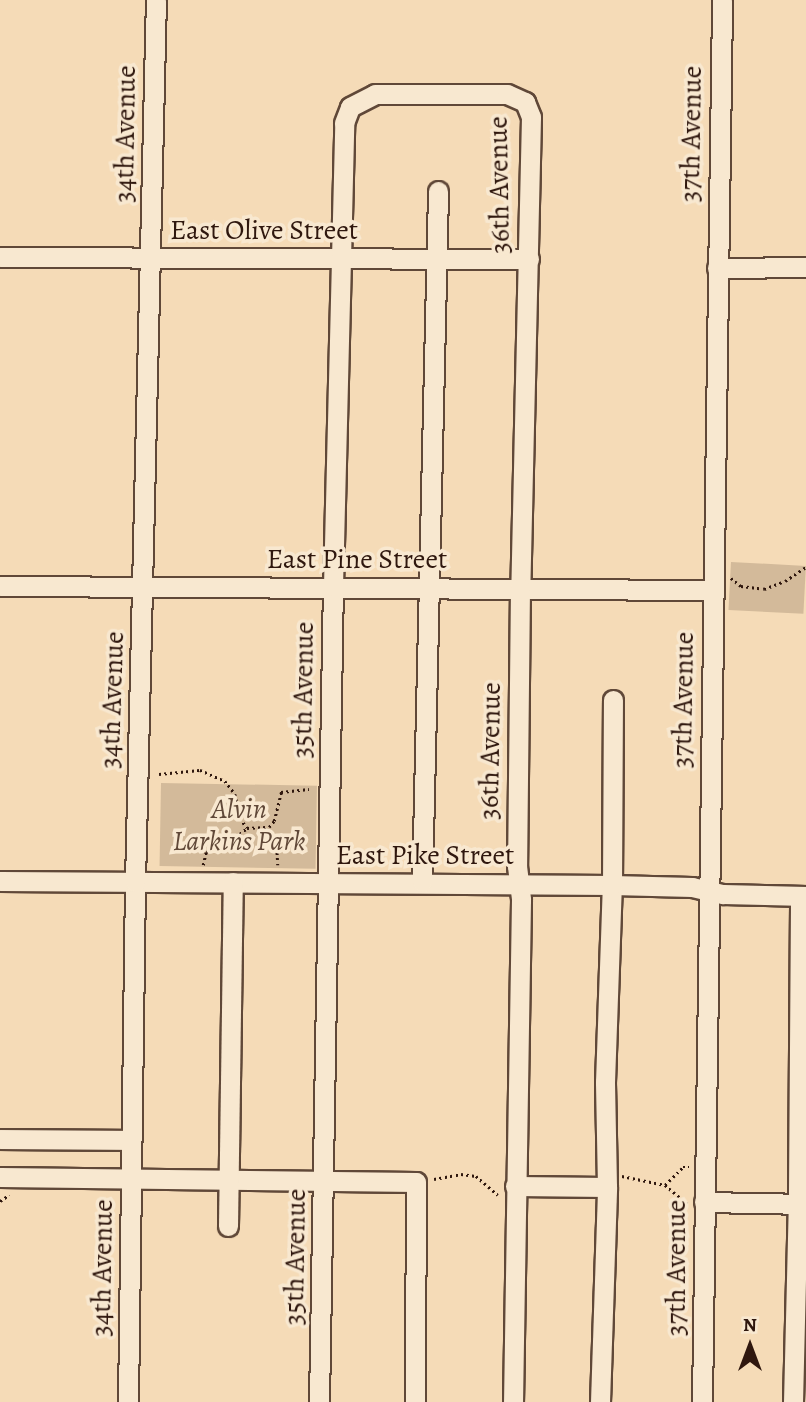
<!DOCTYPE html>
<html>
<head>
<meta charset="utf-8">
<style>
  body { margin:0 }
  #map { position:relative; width:806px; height:1402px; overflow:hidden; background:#f5dbb7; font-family:Alegreya,serif }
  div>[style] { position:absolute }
  .green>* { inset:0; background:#d3ba9a; transform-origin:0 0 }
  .path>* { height:2.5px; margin-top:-1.25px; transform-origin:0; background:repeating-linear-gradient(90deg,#2f170e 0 2px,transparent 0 5.5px) }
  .roads { filter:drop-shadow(2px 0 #604838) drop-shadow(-2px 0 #604838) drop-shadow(0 2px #604838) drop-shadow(0 -2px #604838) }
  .minor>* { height:19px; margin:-9.5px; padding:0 9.5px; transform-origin:9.5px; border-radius:9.5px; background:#f8e8d0 }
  span { translate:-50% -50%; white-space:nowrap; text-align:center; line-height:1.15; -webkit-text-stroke:7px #f8e8d0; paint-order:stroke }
  .street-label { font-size:28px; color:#2f170e }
  .park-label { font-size:28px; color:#604838; font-style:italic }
  .north { position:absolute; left:715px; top:1311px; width:70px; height:70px; -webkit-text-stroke:5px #f8e8d0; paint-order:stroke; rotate:0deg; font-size:19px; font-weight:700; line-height:28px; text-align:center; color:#2f170e }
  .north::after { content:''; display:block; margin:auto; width:24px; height:32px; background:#2f170e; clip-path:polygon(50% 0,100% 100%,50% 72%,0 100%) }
</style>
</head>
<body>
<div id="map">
  <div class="green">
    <div style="left:731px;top:562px;width:75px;height:48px;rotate:3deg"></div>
    <div style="left:161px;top:783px;width:156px;height:83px;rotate:1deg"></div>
  </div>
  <div class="path">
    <div style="left:731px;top:578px;width:13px;rotate:39deg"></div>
    <div style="left:741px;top:586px;width:23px;rotate:7deg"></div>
    <div style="left:764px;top:589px;width:22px;rotate:-21deg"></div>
    <div style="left:785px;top:581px;width:25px;rotate:-34deg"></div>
    <div style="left:159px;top:774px;width:41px;rotate:-5.6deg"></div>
    <div style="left:200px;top:770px;width:27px;rotate:24deg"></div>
    <div style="left:225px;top:781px;width:16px;rotate:52deg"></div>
    <div style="left:235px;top:794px;width:25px;rotate:78deg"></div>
    <div style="left:240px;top:818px;width:12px;rotate:55deg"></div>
    <div style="left:247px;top:828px;width:22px;rotate:-3deg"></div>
    <div style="left:269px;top:827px;width:8px;rotate:-50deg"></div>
    <div style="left:274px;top:821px;width:30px;rotate:-76deg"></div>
    <div style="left:281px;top:792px;width:28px;rotate:-6deg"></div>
    <div style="left:264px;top:829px;width:22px;rotate:54deg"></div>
    <div style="left:277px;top:847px;width:18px;rotate:87deg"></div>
    <div style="left:203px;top:865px;width:13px;rotate:-77deg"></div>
    <div style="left:206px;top:852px;width:27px;rotate:-24deg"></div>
    <div style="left:231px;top:841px;width:21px;rotate:-39deg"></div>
    <div style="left:622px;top:1176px;width:44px;rotate:11.8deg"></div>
    <div style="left:665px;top:1185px;width:30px;rotate:40deg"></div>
    <div style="left:434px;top:1179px;width:27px;rotate:-10deg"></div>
    <div style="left:461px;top:1174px;width:15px;rotate:8deg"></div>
    <div style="left:476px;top:1176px;width:29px;rotate:41deg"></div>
    <div style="left:665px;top:1185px;width:25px;rotate:-45deg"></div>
    <div style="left:683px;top:1167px;width:6px"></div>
    <div style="left:0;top:1201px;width:11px;rotate:-34deg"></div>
  </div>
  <div class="roads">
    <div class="minor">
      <div style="left:0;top:257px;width:529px;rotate:0.22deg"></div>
      <div style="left:717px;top:268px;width:89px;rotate:-0.6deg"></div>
      <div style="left:0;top:586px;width:713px;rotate:0.32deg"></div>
      <div style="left:0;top:881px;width:612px;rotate:0.37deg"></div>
      <div style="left:612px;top:885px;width:80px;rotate:1.4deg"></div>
      <div style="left:692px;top:887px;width:32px;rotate:13deg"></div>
      <div style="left:723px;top:894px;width:83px;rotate:1.4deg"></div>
      <div style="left:422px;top:882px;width:691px;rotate:-88.67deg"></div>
      <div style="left:0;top:1139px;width:131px;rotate:0.4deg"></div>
      <div style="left:0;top:1177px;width:416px;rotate:0.7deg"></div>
      <div style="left:416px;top:1182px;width:220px;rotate:90.3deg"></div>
      <div style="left:515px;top:1186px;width:92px;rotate:0.6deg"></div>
      <div style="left:704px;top:1202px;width:102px;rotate:1.1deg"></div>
      <div style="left:228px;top:1226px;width:344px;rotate:-89.2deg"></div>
      <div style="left:128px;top:1402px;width:520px;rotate:-89.23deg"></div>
      <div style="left:135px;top:882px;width:882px;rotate:-88.64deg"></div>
      <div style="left:319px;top:1402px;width:816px;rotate:-89.02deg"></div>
      <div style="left:333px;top:586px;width:463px;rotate:-88.6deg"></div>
      <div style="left:344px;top:123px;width:17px;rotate:-69deg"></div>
      <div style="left:350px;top:107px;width:28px;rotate:-27deg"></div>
      <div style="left:375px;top:94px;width:132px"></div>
      <div style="left:507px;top:94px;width:20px;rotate:24deg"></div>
      <div style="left:525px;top:102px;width:16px;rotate:68deg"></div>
      <div style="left:531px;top:117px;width:471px;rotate:91.3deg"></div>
      <div style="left:520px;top:588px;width:278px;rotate:90.6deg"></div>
      <div style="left:517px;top:866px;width:34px;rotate:83deg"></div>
      <div style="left:521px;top:900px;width:502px;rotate:90.91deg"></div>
      <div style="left:600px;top:1402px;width:215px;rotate:-88.1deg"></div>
      <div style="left:607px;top:1187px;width:105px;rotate:-91.1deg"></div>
      <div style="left:605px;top:1082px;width:197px;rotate:-88deg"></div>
      <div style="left:612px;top:885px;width:185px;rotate:-89.7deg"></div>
      <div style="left:702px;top:1402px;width:1402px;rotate:-89.18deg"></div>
      <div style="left:793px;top:1402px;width:210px;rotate:-88.6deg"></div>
      <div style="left:798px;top:1192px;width:296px;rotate:-89.6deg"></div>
    </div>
  </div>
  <div class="street-label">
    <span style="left:125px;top:134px;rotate:-89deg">34th Avenue</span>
    <span style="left:691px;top:134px;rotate:-89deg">37th Avenue</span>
    <span style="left:499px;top:185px;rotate:-91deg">36th Avenue</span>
    <span style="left:264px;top:230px">East Olive Street</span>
    <span style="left:357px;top:559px">East Pine Street</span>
    <span style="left:303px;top:690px;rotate:-89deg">35th Avenue</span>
    <span style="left:112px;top:700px;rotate:-88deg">34th Avenue</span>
    <span style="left:683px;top:700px;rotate:-89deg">37th Avenue</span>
    <span style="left:490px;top:751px;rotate:-89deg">36th Avenue</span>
    <span style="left:425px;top:855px">East Pike Street</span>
    <span style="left:295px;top:1257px;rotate:-89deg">35th Avenue</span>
    <span style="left:102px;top:1268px;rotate:-89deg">34th Avenue</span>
    <span style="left:676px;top:1268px;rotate:-90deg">37th Avenue</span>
  </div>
  <div class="park-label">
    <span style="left:239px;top:825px">Alvin<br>Larkins Park</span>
  </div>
  <div class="north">N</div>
</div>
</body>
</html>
